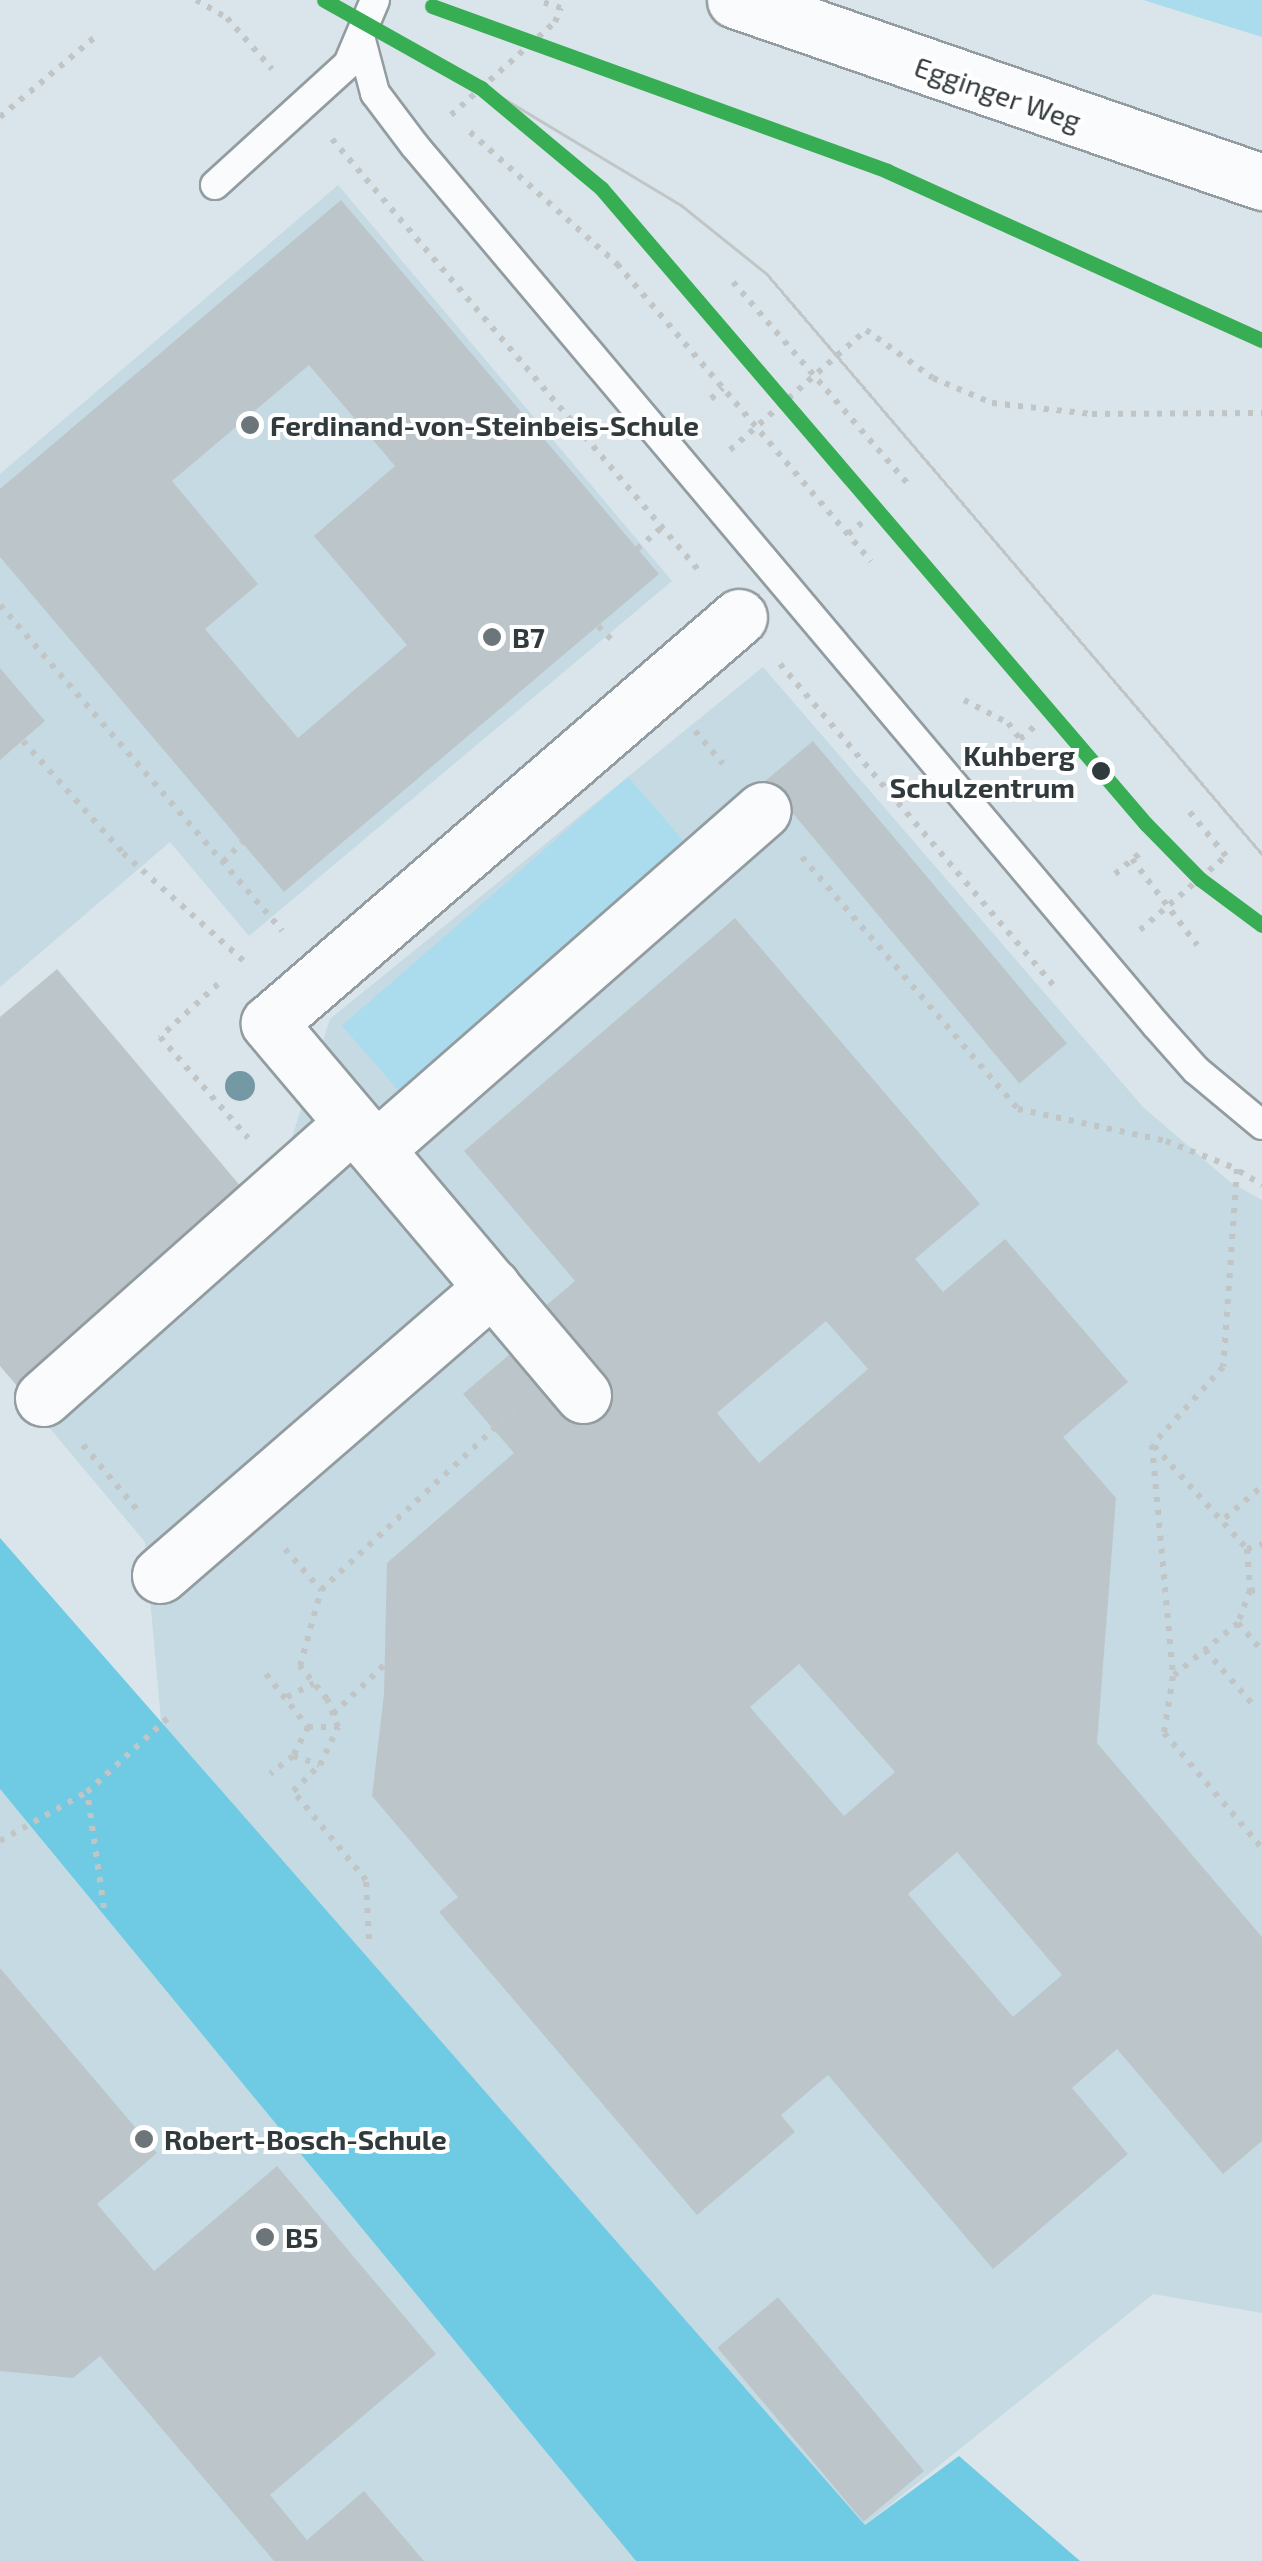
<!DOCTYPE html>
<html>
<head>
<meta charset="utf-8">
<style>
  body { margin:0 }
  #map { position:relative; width:1262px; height:2561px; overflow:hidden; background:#d9e5ea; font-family:"Exo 2",sans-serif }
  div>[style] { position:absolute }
  .built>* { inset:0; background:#c5dae2 }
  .green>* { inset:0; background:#aadcee; transform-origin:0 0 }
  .forest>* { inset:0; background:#6fcbe4 }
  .building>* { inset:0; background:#bcc6ca; transform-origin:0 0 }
  .path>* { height:6px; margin-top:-3px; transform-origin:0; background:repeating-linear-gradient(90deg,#c1c5c6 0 5px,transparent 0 13px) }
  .roads { filter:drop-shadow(2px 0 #939ca0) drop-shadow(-2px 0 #939ca0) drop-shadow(0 2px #939ca0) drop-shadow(0 -2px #939ca0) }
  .lane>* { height:28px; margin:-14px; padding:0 14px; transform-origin:14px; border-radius:14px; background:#f9fbfc }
  .street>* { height:55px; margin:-27.5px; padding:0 27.5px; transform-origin:27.5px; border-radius:27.5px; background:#f9fbfc }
  .secondary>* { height:55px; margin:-27.5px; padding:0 27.5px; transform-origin:27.5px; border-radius:27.5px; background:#f9fbfc }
  .tram>* { height:2.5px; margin:-1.25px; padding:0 1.25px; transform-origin:1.25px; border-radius:1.25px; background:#c1c5c5 }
  .tram-1>* { height:15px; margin:-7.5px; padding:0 7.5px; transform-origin:7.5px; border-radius:7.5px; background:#37ad54 }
  .trees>* { width:30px; height:30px; margin:-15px; border-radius:50%; background:#7498a4 }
  .dots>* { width:28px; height:28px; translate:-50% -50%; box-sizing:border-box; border:5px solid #fff; border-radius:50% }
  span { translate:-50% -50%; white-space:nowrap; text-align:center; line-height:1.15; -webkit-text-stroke:8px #fff; paint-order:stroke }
  .street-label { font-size:28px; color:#313a3d }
  .poi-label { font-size:28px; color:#313a3d; font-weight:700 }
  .left { translate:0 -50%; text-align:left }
  .stop-label { font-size:28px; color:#313a3d; font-weight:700 }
  .right { translate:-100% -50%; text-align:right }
</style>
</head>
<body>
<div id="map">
  <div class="built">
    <div style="clip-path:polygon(338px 185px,672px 581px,249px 936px,170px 842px,0 987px,0 474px)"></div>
    <div style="clip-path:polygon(763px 667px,1143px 1107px,1230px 1182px,1262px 1200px,1262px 2313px,1153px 2294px,865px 2525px,165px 1765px,145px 1542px,43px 1420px,260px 1237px,330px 1019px)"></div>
    <div style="clip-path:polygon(0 1789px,636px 2561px,0 2561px)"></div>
  </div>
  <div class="green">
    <div style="clip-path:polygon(1143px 0,1262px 0,1262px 37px)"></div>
    <div style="left:628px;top:777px;width:90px;height:379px;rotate:49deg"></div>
  </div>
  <div class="forest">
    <div style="clip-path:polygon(0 1538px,865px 2525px,959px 2456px,1080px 2561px,636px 2561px,0 1789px)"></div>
  </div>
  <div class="building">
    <div style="clip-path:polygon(evenodd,341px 200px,659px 574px,284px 892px,0 557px,0 489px,341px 200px,309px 365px,395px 466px,314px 536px,407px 645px,298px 738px,205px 629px,258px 584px,172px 481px,309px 365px)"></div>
    <div style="clip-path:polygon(0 668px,45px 721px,0 760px)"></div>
    <div style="left:813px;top:741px;width:395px;height:62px;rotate:50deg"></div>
    <div style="clip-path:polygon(evenodd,735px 918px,980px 1204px,915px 1259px,943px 1292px,1005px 1239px,1128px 1382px,1063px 1437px,1116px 1498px,1097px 1743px,1262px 1937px,1262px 2141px,1223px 2174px,1117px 2049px,1072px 2088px,1128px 2154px,993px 2269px,828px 2075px,781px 2115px,795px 2132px,697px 2215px,439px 1912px,458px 1897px,372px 1796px,384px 1694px,387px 1563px,514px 1453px,463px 1394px,524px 1342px,515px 1332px,575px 1281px,464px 1151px,735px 918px,826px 1321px,868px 1369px,759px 1463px,717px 1413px,826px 1321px,735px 918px,799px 1664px,895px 1772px,844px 1816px,750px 1707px,799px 1664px,735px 918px,957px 1852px,1062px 1975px,1013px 2017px,908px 1894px,957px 1852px)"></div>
    <div style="clip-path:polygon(57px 969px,253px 1201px,24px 1394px,0 1366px,0 1017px)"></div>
    <div style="clip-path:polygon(0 1968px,157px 2153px,97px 2204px,154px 2271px,277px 2166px,436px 2354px,270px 2495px,307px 2540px,364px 2491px,424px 2561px,274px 2561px,100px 2356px,73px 2378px,0 2371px)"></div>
    <div style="left:778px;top:2297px;width:227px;height:79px;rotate:50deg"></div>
  </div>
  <div class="path">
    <div style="left:196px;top:0;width:36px;rotate:30deg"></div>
    <div style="left:227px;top:18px;width:68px;rotate:48.6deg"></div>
    <div style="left:451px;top:115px;width:140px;rotate:-41.8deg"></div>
    <div style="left:555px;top:22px;width:15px;rotate:-67deg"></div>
    <div style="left:561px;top:8px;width:26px;rotate:-162deg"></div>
    <div style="left:0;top:117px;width:124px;rotate:-40.1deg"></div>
    <div style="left:470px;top:132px;width:198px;rotate:41.9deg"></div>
    <div style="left:617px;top:264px;width:391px;rotate:49.5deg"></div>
    <div style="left:332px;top:139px;width:568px;rotate:49.64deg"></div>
    <div style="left:733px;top:282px;width:266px;rotate:49.1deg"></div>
    <div style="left:711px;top:399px;width:16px;rotate:-43deg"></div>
    <div style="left:730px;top:450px;width:181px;rotate:-41.4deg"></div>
    <div style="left:866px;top:330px;width:82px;rotate:35.6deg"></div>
    <div style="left:933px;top:378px;width:64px;rotate:23deg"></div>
    <div style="left:992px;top:403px;width:101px;rotate:6.3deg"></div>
    <div style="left:1092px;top:414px;width:170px;rotate:-0.3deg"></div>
    <div style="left:848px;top:534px;width:21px;rotate:-39deg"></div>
    <div style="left:637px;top:549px;width:32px;rotate:-41deg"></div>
    <div style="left:0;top:605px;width:431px;rotate:49.1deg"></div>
    <div style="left:598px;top:626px;width:25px;rotate:45deg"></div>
    <div style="left:780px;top:664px;width:427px;rotate:49.6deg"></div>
    <div style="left:964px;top:700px;width:50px;rotate:27.6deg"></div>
    <div style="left:1008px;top:723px;width:20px;rotate:53deg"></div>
    <div style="left:1020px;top:739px;width:20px;rotate:-41deg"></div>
    <div style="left:695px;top:731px;width:43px;rotate:49.7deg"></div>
    <div style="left:23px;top:741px;width:150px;rotate:48.2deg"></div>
    <div style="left:123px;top:853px;width:165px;rotate:41.8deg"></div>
    <div style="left:802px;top:857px;width:332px;rotate:49.4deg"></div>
    <div style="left:1018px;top:1109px;width:151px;rotate:12.2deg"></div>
    <div style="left:1166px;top:1141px;width:76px;rotate:21.5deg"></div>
    <div style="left:1237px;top:1169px;width:198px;rotate:94deg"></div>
    <div style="left:1223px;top:1367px;width:105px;rotate:132.3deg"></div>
    <div style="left:1152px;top:1445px;width:232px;rotate:84.8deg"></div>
    <div style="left:1173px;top:1676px;width:58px;rotate:99deg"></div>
    <div style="left:1164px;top:1733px;width:151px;rotate:49.6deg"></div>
    <div style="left:1132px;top:859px;width:108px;rotate:52.9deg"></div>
    <div style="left:223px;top:862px;width:28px;rotate:-46deg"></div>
    <div style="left:1115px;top:874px;width:34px;rotate:-40deg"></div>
    <div style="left:1140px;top:930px;width:113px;rotate:-40.7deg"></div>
    <div style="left:1226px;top:856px;width:60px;rotate:-129.6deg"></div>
    <div style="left:218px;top:984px;width:79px;rotate:137.6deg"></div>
    <div style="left:160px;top:1037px;width:134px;rotate:48.9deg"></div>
    <div style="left:1239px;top:1171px;width:27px;rotate:31deg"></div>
    <div style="left:83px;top:1445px;width:87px;rotate:50.1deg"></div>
    <div style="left:1154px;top:1446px;width:139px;rotate:47.9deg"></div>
    <div style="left:1247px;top:1549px;width:41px;rotate:85.8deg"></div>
    <div style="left:1250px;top:1590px;width:35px;rotate:110deg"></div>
    <div style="left:1238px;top:1623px;width:82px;rotate:140.9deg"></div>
    <div style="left:1225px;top:1518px;width:49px;rotate:-40.9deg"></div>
    <div style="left:285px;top:1549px;width:55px;rotate:48.7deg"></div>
    <div style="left:1247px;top:1549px;width:16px;rotate:-18deg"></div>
    <div style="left:1250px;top:1590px;width:12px;rotate:9deg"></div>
    <div style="left:1238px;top:1623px;width:37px;rotate:49deg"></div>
    <div style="left:1205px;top:1650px;width:76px;rotate:48.7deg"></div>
    <div style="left:266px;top:1674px;width:68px;rotate:51.6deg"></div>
    <div style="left:308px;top:1727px;width:33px;rotate:117deg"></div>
    <div style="left:293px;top:1756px;width:29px;rotate:142deg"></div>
    <div style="left:287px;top:1697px;width:30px;rotate:-27deg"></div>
    <div style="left:333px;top:1714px;width:140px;rotate:-43.8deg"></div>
    <div style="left:308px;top:1727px;width:30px"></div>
    <div style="left:293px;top:1756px;width:28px;rotate:18deg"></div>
    <div style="left:0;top:1841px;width:100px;rotate:-29.4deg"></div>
    <div style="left:104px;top:1908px;width:117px;rotate:-98.3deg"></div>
    <div style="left:87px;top:1792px;width:110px;rotate:-42.4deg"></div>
    <div style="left:369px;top:1939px;width:59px;rotate:-92.9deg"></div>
    <div style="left:366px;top:1880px;width:115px;rotate:-129.4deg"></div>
    <div style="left:293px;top:1791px;width:37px;rotate:-44deg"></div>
    <div style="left:320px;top:1765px;width:42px;rotate:-64.7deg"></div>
    <div style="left:338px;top:1727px;width:30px;rotate:-111deg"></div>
    <div style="left:327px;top:1699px;width:43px;rotate:-129.3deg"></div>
    <div style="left:300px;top:1666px;width:79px;rotate:-74.6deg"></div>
    <div style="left:321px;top:1590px;width:267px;rotate:-43deg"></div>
  </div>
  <div class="roads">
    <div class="lane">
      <div style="left:361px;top:40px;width:55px;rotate:75.2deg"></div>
      <div style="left:375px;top:93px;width:66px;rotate:53deg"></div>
      <div style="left:415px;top:146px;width:1150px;rotate:49.87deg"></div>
      <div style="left:1156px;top:1025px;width:60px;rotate:48.4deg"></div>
      <div style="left:1196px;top:1070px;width:86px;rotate:39.8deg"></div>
      <div style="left:215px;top:185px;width:180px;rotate:-42.3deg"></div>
      <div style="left:348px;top:64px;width:69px;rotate:-67.1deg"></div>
    </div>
    <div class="street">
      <div style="left:376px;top:1149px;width:514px;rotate:-41.22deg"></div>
      <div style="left:583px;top:1395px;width:487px;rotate:-130.2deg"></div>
      <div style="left:269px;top:1023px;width:621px;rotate:-40.82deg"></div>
      <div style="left:43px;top:1398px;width:414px;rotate:-41.6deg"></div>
      <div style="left:160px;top:1575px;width:440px;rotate:-40.9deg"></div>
    </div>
    <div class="secondary">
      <div style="left:735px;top:0;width:558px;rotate:19.05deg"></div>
    </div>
  </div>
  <div class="tram">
    <div style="left:418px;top:47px;width:307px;rotate:31deg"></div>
    <div style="left:681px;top:205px;width:110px;rotate:38.7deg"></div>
    <div style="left:767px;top:274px;width:763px;rotate:49.52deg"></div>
  </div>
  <div class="tram-1">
    <div style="left:324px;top:0;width:180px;rotate:29.3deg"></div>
    <div style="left:481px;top:88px;width:156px;rotate:39.8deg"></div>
    <div style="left:601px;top:188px;width:838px;rotate:49.41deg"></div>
    <div style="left:1146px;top:824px;width:77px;rotate:45.5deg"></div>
    <div style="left:1200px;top:879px;width:77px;rotate:36.6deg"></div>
    <div style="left:432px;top:6px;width:484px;rotate:19.9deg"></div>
    <div style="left:887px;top:171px;width:411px;rotate:24.3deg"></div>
  </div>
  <div class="trees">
    <div style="left:240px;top:1086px"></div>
  </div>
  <div class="dots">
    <div style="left:250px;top:425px;background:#6c767a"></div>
    <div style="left:492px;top:637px;background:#6c767a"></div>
    <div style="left:1101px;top:771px;background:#313a3d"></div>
    <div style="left:144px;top:2139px;background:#6c767a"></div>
    <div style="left:265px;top:2237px;background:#6c767a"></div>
  </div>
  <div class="street-label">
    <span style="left:998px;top:93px;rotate:19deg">Egginger Weg</span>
  </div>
  <div class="poi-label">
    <span class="left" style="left:270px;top:425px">Ferdinand-von-Steinbeis-Schule</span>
    <span class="left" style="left:512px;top:637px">B7</span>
    <span class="left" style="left:164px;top:2139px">Robert-Bosch-Schule</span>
    <span class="left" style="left:285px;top:2237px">B5</span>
  </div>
  <div class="stop-label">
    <span class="right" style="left:1075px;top:771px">Kuhberg<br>Schulzentrum</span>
  </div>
</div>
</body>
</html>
